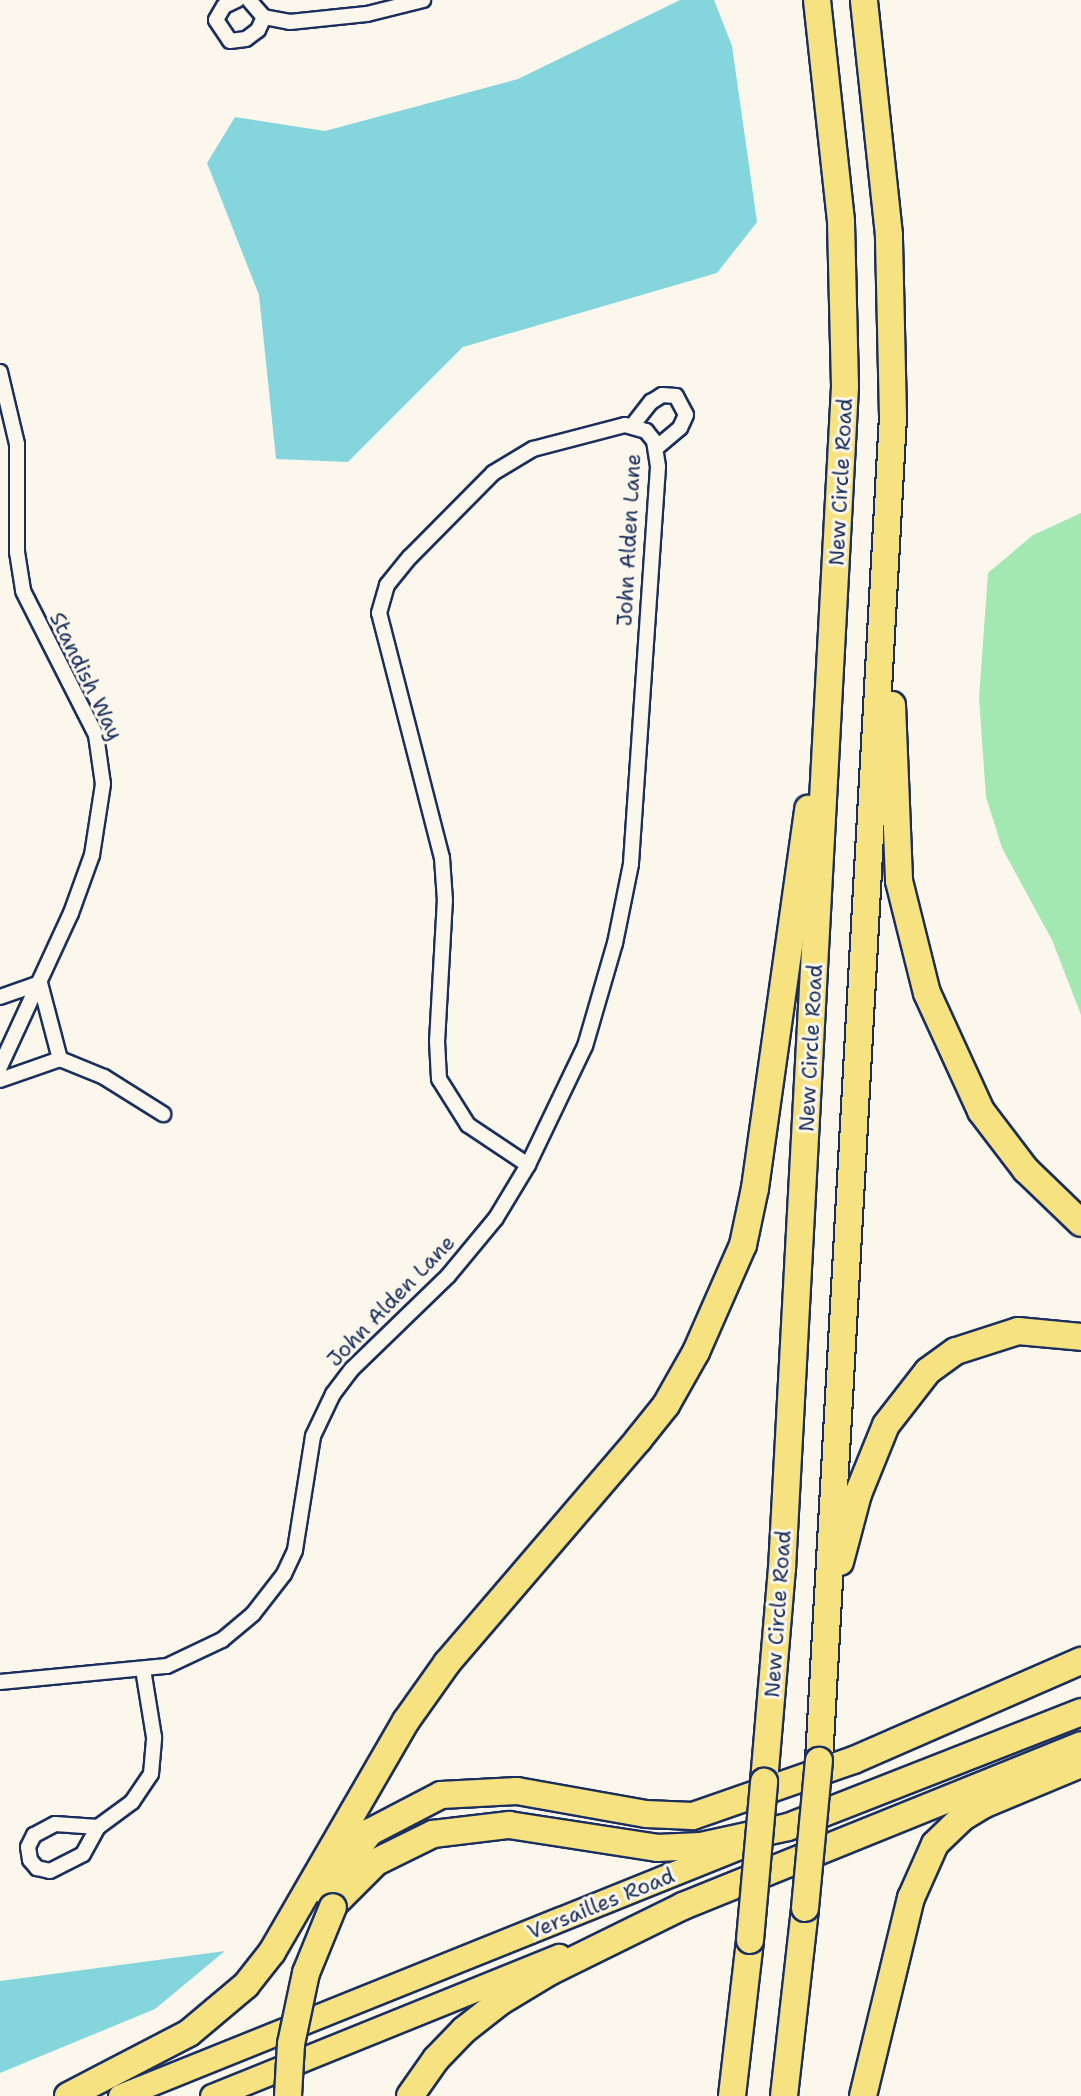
<!DOCTYPE html>
<html>
<head>
<meta charset="utf-8">
<style>
  body { margin:0 }
  #map { position:relative; width:1081px; height:2096px; overflow:hidden; background:#fbf7ec; font-family:"Shantell Sans",sans-serif }
  div>[style] { position:absolute }
  .green>* { inset:0; background:#a3e7b3 }
  .water>* { inset:0; background:#85d6dc }
  .roads { filter:drop-shadow(2px 0 #1b2f5e) drop-shadow(-2px 0 #1b2f5e) drop-shadow(0 2px #1b2f5e) drop-shadow(0 -2px #1b2f5e) }
  .street>* { height:14px; margin:-7px; padding:0 7px; transform-origin:7px; border-radius:7px; background:#fbf7ec }
  .primary>* { height:23px; margin:-11.5px; padding:0 11.5px; transform-origin:11.5px; border-radius:11.5px; background:#f7e281 }
  .highway>* { height:26px; margin:-13px; padding:0 13px; transform-origin:13px; border-radius:13px; background:#f7e281 }
  .bridges { filter:drop-shadow(2px 0 #1b2f5e) drop-shadow(-2px 0 #1b2f5e) drop-shadow(0 2px #1b2f5e) drop-shadow(0 -2px #1b2f5e) }
  .highway-bridge>* { height:26px; margin:-13px; padding:0 13px; transform-origin:13px; border-radius:13px; background:#f7e281 }
  span { translate:-50% -50%; white-space:nowrap; text-align:center; line-height:1.15; -webkit-text-stroke:6px #fbf7ec; paint-order:stroke }
  .street-label { font-size:21px; color:#1b2f5e }
</style>
</head>
<body>
<div id="map">
  <div class="green">
    <div style="clip-path:polygon(1081px 513px,1081px 1015px,1052px 940px,1002px 848px,986px 797px,979px 698px,988px 573px,1033px 535px)"></div>
  </div>
  <div class="water">
    <div style="clip-path:polygon(680px 0,714px 0,732px 46px,757px 222px,717px 273px,463px 347px,348px 462px,276px 459px,259px 295px,207px 163px,235px 117px,325px 131px,518px 79px)"></div>
    <div style="clip-path:polygon(225px 1951px,155px 2009px,0 2073px,0 1981px)"></div>
  </div>
  <div class="roads">
    <div class="street">
      <div style="left:237px;top:0;width:14px;rotate:155deg"></div>
      <div style="left:224px;top:6px;width:16px;rotate:120deg"></div>
      <div style="left:216px;top:20px;width:25px;rotate:56deg"></div>
      <div style="left:230px;top:41px;width:16px;rotate:-7deg"></div>
      <div style="left:246px;top:39px;width:15px;rotate:-37deg"></div>
      <div style="left:258px;top:30px;width:14px;rotate:-65deg"></div>
      <div style="left:249px;top:0;width:23px;rotate:49deg"></div>
      <div style="left:264px;top:17px;width:26px;rotate:11deg"></div>
      <div style="left:290px;top:22px;width:77px;rotate:-5.9deg"></div>
      <div style="left:367px;top:14px;width:58px;rotate:-14deg"></div>
      <div style="left:0;top:372px;width:74px;rotate:76.7deg"></div>
      <div style="left:17px;top:444px;width:108px;rotate:90deg"></div>
      <div style="left:17px;top:552px;width:39px;rotate:81deg"></div>
      <div style="left:23px;top:591px;width:161px;rotate:63.1deg"></div>
      <div style="left:96px;top:735px;width:49px;rotate:81.9deg"></div>
      <div style="left:103px;top:784px;width:72px;rotate:98.8deg"></div>
      <div style="left:92px;top:855px;width:62px;rotate:109.9deg"></div>
      <div style="left:71px;top:913px;width:170px;rotate:114.8deg"></div>
      <div style="left:625px;top:425px;width:22px;rotate:16deg"></div>
      <div style="left:646px;top:431px;width:13px;rotate:51deg"></div>
      <div style="left:654px;top:441px;width:26px;rotate:81deg"></div>
      <div style="left:658px;top:467px;width:398px;rotate:93.9deg"></div>
      <div style="left:631px;top:864px;width:81px;rotate:101.4deg"></div>
      <div style="left:615px;top:943px;width:107px;rotate:106.2deg"></div>
      <div style="left:585px;top:1046px;width:132px;rotate:115.6deg"></div>
      <div style="left:528px;top:1165px;width:72px;rotate:-146.3deg"></div>
      <div style="left:468px;top:1125px;width:54px;rotate:-122.2deg"></div>
      <div style="left:439px;top:1079px;width:37px;rotate:-93deg"></div>
      <div style="left:437px;top:1042px;width:141px;rotate:-86.8deg"></div>
      <div style="left:445px;top:901px;width:43px;rotate:-94deg"></div>
      <div style="left:442px;top:858px;width:253px;rotate:-104.4deg"></div>
      <div style="left:379px;top:613px;width:29px;rotate:-74deg"></div>
      <div style="left:387px;top:585px;width:36px;rotate:-51deg"></div>
      <div style="left:410px;top:557px;width:118px;rotate:-45.3deg"></div>
      <div style="left:493px;top:473px;width:47px;rotate:-31deg"></div>
      <div style="left:533px;top:449px;width:95px;rotate:-14.6deg"></div>
      <div style="left:632px;top:426px;width:31px;rotate:-52deg"></div>
      <div style="left:651px;top:402px;width:13px;rotate:-32deg"></div>
      <div style="left:662px;top:395px;width:14px;rotate:4deg"></div>
      <div style="left:676px;top:396px;width:21px;rotate:62deg"></div>
      <div style="left:686px;top:415px;width:14px;rotate:115deg"></div>
      <div style="left:680px;top:428px;width:31px;rotate:140deg"></div>
      <div style="left:0;top:997px;width:42px;rotate:-19.3deg"></div>
      <div style="left:40px;top:983px;width:79px;rotate:75.3deg"></div>
      <div style="left:0;top:1080px;width:64px;rotate:-19.3deg"></div>
      <div style="left:60px;top:1059px;width:48px;rotate:22.2deg"></div>
      <div style="left:104px;top:1077px;width:70px;rotate:32.1deg"></div>
      <div style="left:0;top:1682px;width:168px;rotate:-5.5deg"></div>
      <div style="left:167px;top:1666px;width:61px;rotate:-25.3deg"></div>
      <div style="left:222px;top:1640px;width:40px;rotate:-40deg"></div>
      <div style="left:253px;top:1614px;width:51px;rotate:-52.2deg"></div>
      <div style="left:284px;top:1574px;width:26px;rotate:-65deg"></div>
      <div style="left:295px;top:1550px;width:115px;rotate:-81deg"></div>
      <div style="left:313px;top:1436px;width:47px;rotate:-64.5deg"></div>
      <div style="left:333px;top:1394px;width:31px;rotate:-53deg"></div>
      <div style="left:352px;top:1369px;width:134px;rotate:-44.1deg"></div>
      <div style="left:448px;top:1276px;width:75px;rotate:-50.4deg"></div>
      <div style="left:496px;top:1218px;width:62px;rotate:-58.9deg"></div>
      <div style="left:98px;top:1827px;width:43px;rotate:-176deg"></div>
      <div style="left:55px;top:1824px;width:24px;rotate:152deg"></div>
      <div style="left:34px;top:1835px;width:13px;rotate:117deg"></div>
      <div style="left:28px;top:1847px;width:13px;rotate:81deg"></div>
      <div style="left:30px;top:1860px;width:11px;rotate:49deg"></div>
      <div style="left:37px;top:1868px;width:13px;rotate:13deg"></div>
      <div style="left:50px;top:1871px;width:37px;rotate:-27deg"></div>
      <div style="left:83px;top:1854px;width:31px;rotate:-61deg"></div>
      <div style="left:98px;top:1827px;width:42px;rotate:-36.3deg"></div>
      <div style="left:132px;top:1802px;width:34px;rotate:-56deg"></div>
      <div style="left:151px;top:1774px;width:37px;rotate:-85deg"></div>
      <div style="left:154px;top:1737px;width:69px;rotate:-99.2deg"></div>
    </div>
    <div class="primary">
      <div style="left:120px;top:2096px;width:678px;rotate:-21.91deg"></div>
      <div style="left:212px;top:2096px;width:374px;rotate:-22deg"></div>
    </div>
    <div class="highway">
      <div style="left:892px;top:705px;width:176px;rotate:87.7deg"></div>
      <div style="left:899px;top:881px;width:115px;rotate:76deg"></div>
      <div style="left:927px;top:993px;width:130px;rotate:65.4deg"></div>
      <div style="left:981px;top:1111px;width:74px;rotate:52.7deg"></div>
      <div style="left:1026px;top:1170px;width:76px;rotate:43.9deg"></div>
      <div style="left:840px;top:1562px;width:70px;rotate:-75.2deg"></div>
      <div style="left:858px;top:1494px;width:74px;rotate:-67.9deg"></div>
      <div style="left:886px;top:1425px;width:68px;rotate:-52.1deg"></div>
      <div style="left:928px;top:1371px;width:34px;rotate:-36deg"></div>
      <div style="left:956px;top:1351px;width:65px;rotate:-17.9deg"></div>
      <div style="left:1018px;top:1331px;width:63px;rotate:5.4deg"></div>
      <div style="left:819px;top:1761px;width:1347px;rotate:-86.85deg"></div>
      <div style="left:893px;top:416px;width:181px;rotate:-91.3deg"></div>
      <div style="left:889px;top:235px;width:236px;rotate:-96.1deg"></div>
      <div style="left:764px;top:1782px;width:214px;rotate:-85.2deg"></div>
      <div style="left:782px;top:1569px;width:1185px;rotate:-86.95deg"></div>
      <div style="left:845px;top:386px;width:165px;rotate:-91.4deg"></div>
      <div style="left:841px;top:221px;width:222px;rotate:-96.2deg"></div>
      <div style="left:324px;top:1890px;width:74px;rotate:-51.6deg"></div>
      <div style="left:370px;top:1832px;width:80px;rotate:-27.5deg"></div>
      <div style="left:441px;top:1795px;width:76px;rotate:-3deg"></div>
      <div style="left:517px;top:1791px;width:131px;rotate:10.1deg"></div>
      <div style="left:646px;top:1814px;width:47px;rotate:2.4deg"></div>
      <div style="left:693px;top:1816px;width:170px;rotate:-19.2deg"></div>
      <div style="left:854px;top:1760px;width:248px;rotate:-23.6deg"></div>
      <div style="left:336px;top:1902px;width:57px;rotate:-45deg"></div>
      <div style="left:376px;top:1862px;width:64px;rotate:-26.2deg"></div>
      <div style="left:433px;top:1834px;width:77px;rotate:-6.8deg"></div>
      <div style="left:509px;top:1825px;width:150px;rotate:8.8deg"></div>
      <div style="left:657px;top:1848px;width:44px;rotate:-2.6deg"></div>
      <div style="left:701px;top:1846px;width:89px;rotate:-12.3deg"></div>
      <div style="left:788px;top:1827px;width:315px;rotate:-21.4deg"></div>
      <div style="left:68px;top:2096px;width:136px;rotate:-27.5deg"></div>
      <div style="left:189px;top:2033px;width:75px;rotate:-40.1deg"></div>
      <div style="left:246px;top:1985px;width:42px;rotate:-51.8deg"></div>
      <div style="left:272px;top:1952px;width:267px;rotate:-59.9deg"></div>
      <div style="left:406px;top:1721px;width:71px;rotate:-54.7deg"></div>
      <div style="left:447px;top:1663px;width:294px;rotate:-49.4deg"></div>
      <div style="left:638px;top:1440px;width:45px;rotate:-51.3deg"></div>
      <div style="left:666px;top:1405px;width:61px;rotate:-60.5deg"></div>
      <div style="left:696px;top:1352px;width:117px;rotate:-66.3deg"></div>
      <div style="left:743px;top:1245px;width:58px;rotate:-78.1deg"></div>
      <div style="left:755px;top:1188px;width:383px;rotate:-82deg"></div>
      <div style="left:410px;top:2096px;width:45px;rotate:-54.9deg"></div>
      <div style="left:436px;top:2059px;width:40px;rotate:-46deg"></div>
      <div style="left:464px;top:2030px;width:47px;rotate:-38.1deg"></div>
      <div style="left:501px;top:2001px;width:58px;rotate:-31deg"></div>
      <div style="left:551px;top:1971px;width:147px;rotate:-26.2deg"></div>
      <div style="left:683px;top:1906px;width:429px;rotate:-22deg"></div>
      <div style="left:732px;top:2096px;width:157px;rotate:-83.4deg"></div>
      <div style="left:784px;top:2096px;width:189px;rotate:-83.6deg"></div>
      <div style="left:863px;top:2096px;width:204px;rotate:-76.4deg"></div>
      <div style="left:911px;top:1898px;width:59px;rotate:-66deg"></div>
      <div style="left:935px;top:1844px;width:39px;rotate:-44deg"></div>
      <div style="left:963px;top:1817px;width:26px;rotate:-31deg"></div>
      <div style="left:985px;top:1804px;width:104px;rotate:-22.6deg"></div>
    </div>
  </div>
  <div class="bridges">
    <div class="highway-bridge">
      <div style="left:805px;top:1908px;width:148px;rotate:-84.6deg"></div>
      <div style="left:750px;top:1940px;width:159px;rotate:-84.9deg"></div>
      <div style="left:288px;top:2096px;width:52px;rotate:-86.7deg"></div>
      <div style="left:291px;top:2044px;width:73px;rotate:-78.1deg"></div>
      <div style="left:306px;top:1973px;width:71px;rotate:-67.8deg"></div>
    </div>
  </div>
  <div class="street-label">
    <span style="left:841px;top:482px;rotate:-87deg">New Circle Road</span>
    <span style="left:629px;top:540px;rotate:-87deg">John Alden Lane</span>
    <span style="left:86px;top:676px;rotate:64deg">Standish Way</span>
    <span style="left:811px;top:1048px;rotate:-87deg">New Circle Road</span>
    <span style="left:391px;top:1301px;rotate:-46deg">John Alden Lane</span>
    <span style="left:778px;top:1614px;rotate:-86deg">New Circle Road</span>
    <span style="left:601px;top:1904px;rotate:-22deg">Versailles Road</span>
  </div>
</div>
</body>
</html>
